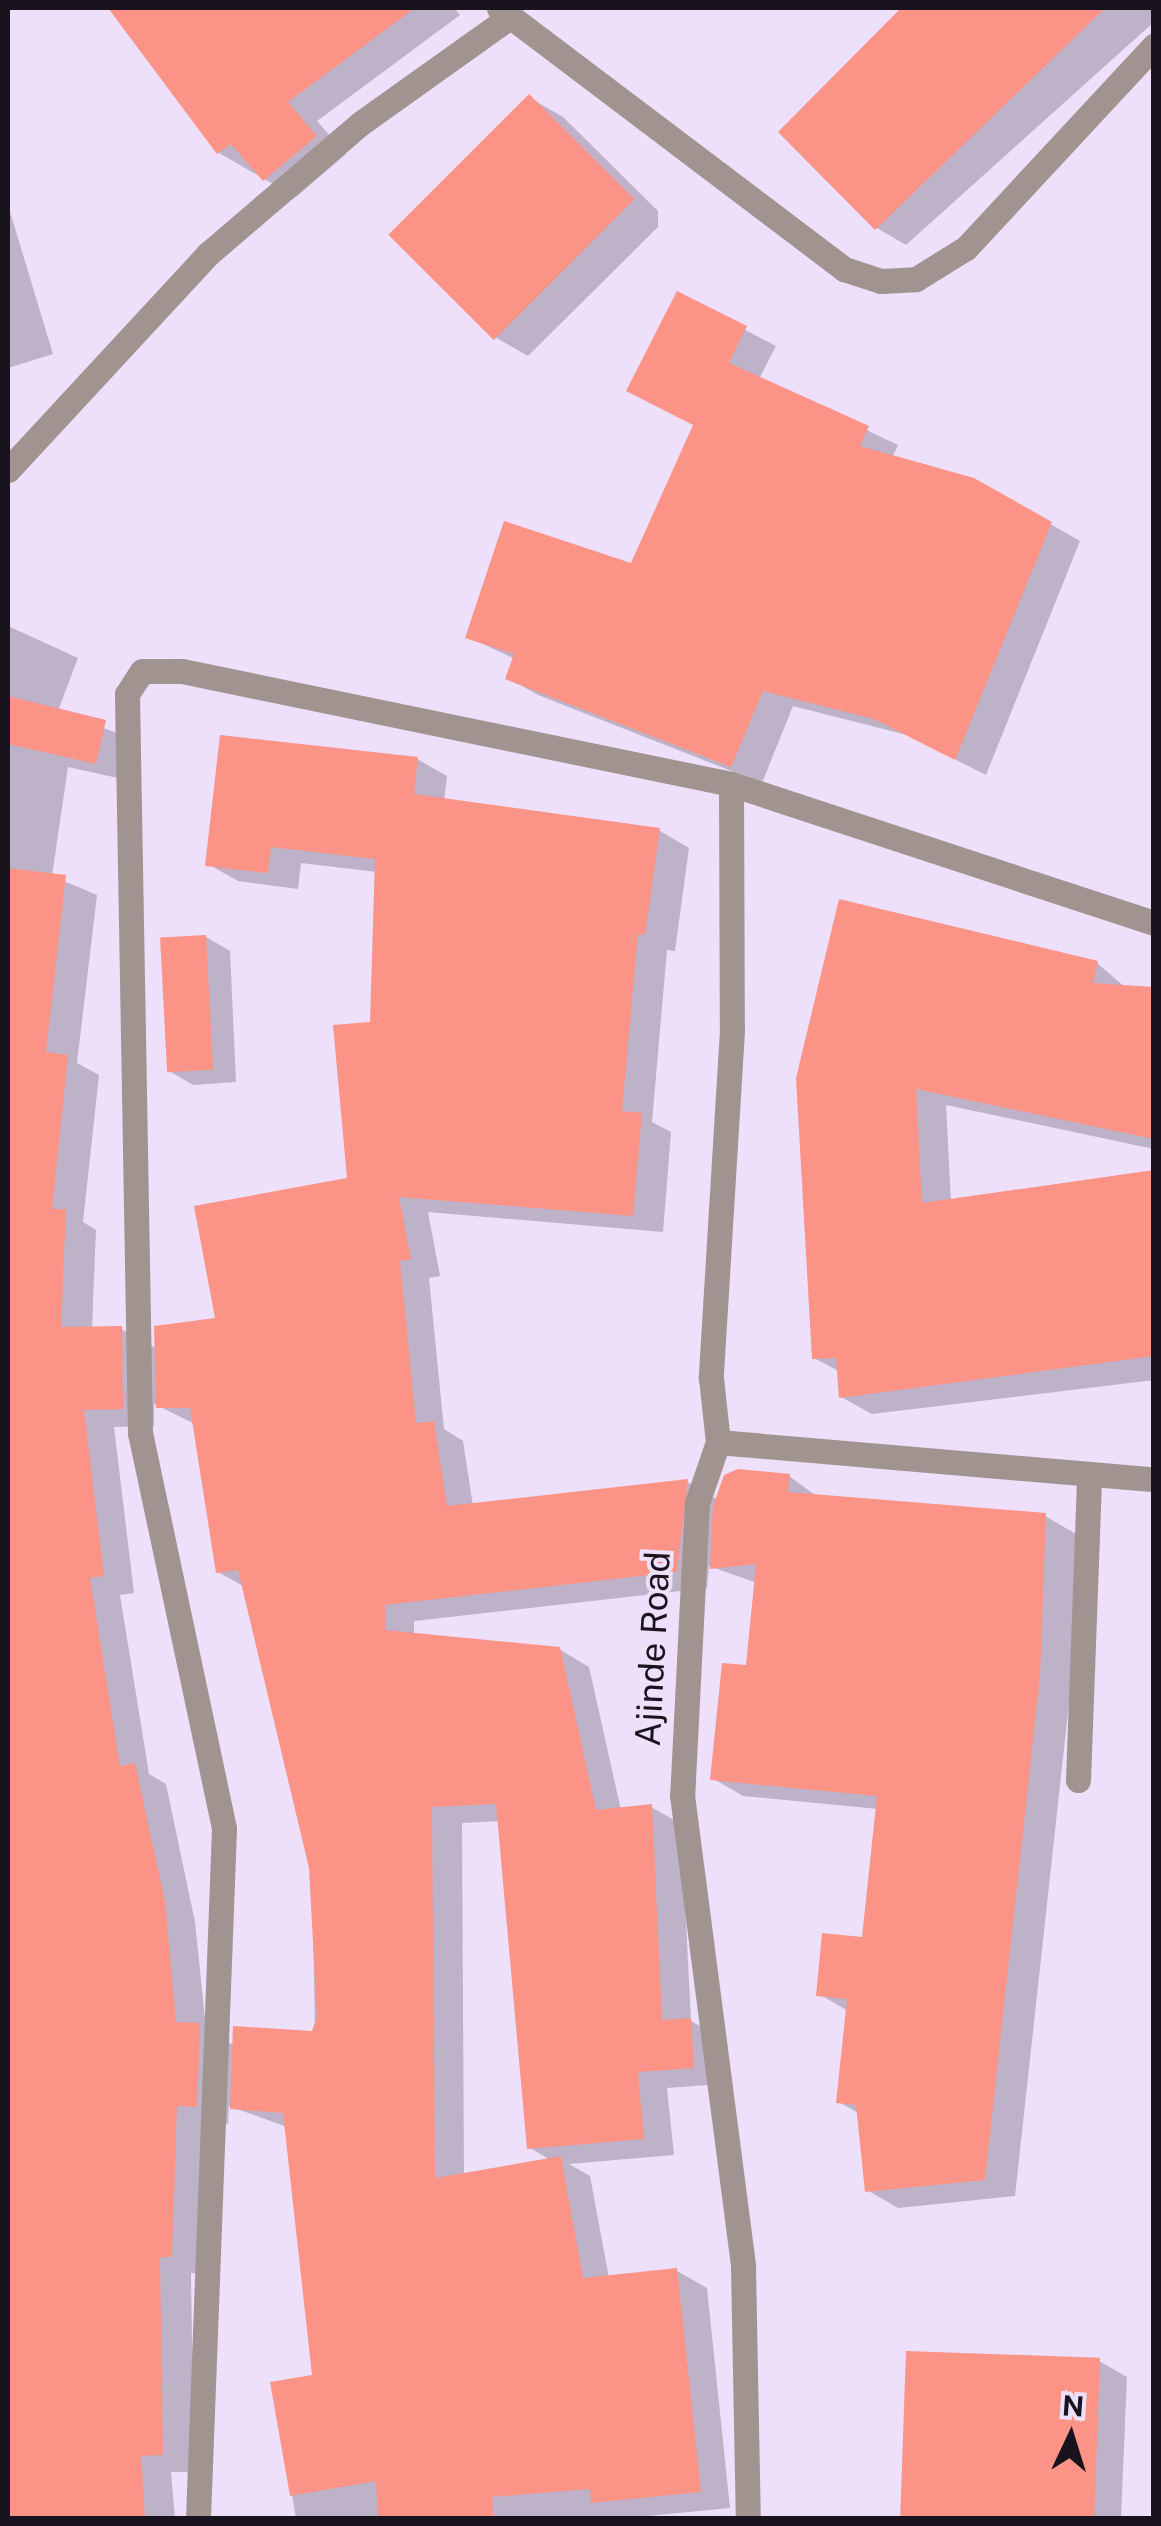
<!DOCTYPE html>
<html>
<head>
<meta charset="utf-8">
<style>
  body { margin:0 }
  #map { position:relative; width:1161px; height:2526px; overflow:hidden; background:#eedffa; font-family:"Public Sans",sans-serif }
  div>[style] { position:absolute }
  .shadow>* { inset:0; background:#0003 }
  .building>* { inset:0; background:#fb9387; transform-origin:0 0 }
  .minor>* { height:25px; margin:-12.5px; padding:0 12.5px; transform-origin:12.5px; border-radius:12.5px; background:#a1938f }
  span { translate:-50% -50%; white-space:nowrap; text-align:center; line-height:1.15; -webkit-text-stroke:8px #eedffa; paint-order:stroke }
  .street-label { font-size:35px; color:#18131c }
  .frame { position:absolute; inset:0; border:10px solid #18131c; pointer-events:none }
  .north { position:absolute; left:1021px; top:2386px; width:100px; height:100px; -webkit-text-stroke:8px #eedffa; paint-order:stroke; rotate:4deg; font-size:28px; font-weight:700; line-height:40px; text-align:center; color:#18131c }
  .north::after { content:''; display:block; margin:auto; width:35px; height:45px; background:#18131c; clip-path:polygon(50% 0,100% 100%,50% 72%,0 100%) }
</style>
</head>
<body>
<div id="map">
  <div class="shadow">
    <div style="clip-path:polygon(111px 8px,454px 8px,460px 15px,317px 121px,346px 154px,296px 197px,219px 153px)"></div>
    <div style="clip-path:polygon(905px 8px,1154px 8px,1154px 22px,906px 245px,877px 228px,782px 132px)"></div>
    <div style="clip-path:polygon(530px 98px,563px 117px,658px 211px,658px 227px,528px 356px,495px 337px)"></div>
    <div style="clip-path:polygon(8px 205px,53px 354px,8px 368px)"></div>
    <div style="clip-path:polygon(678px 295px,776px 346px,759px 379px,898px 445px,892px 458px,973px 480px,1080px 541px,986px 775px,907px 735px,793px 706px,762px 783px,538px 695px,508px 678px,515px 659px,468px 637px,632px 566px,696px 426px)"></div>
    <div style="clip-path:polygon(evenodd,8px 626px,78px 658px,58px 711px,136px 740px,127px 780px,68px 767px,52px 876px,97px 895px,77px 1063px,99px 1075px,83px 1222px,96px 1230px,92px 1329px,121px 1329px,157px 1349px,218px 1320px,350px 1180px,372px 1024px,377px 872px,301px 863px,298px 889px,238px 881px,208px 864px,417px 759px,447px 776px,444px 801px,660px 831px,689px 848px,675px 951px,667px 950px,652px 1122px,671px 1132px,663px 1232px,428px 1212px,440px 1276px,429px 1278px,444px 1429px,463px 1441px,473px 1506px,687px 1482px,718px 1500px,789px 1476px,819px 1498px,1045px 1516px,1076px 1534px,1070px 1694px,1015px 2196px,898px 2208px,867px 2190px,860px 2114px,839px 2102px,848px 2011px,819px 1994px,864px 1940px,878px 1809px,743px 1796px,712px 1778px,749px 1668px,757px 1583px,709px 1566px,707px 1588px,414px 1621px,414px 1635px,559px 1649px,589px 1667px,621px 1810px,651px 1807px,681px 1824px,691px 2021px,720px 2038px,723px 2084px,667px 2088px,674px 2155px,569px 2164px,590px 2176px,609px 2278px,677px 2271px,707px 2288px,730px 2508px,627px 2518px,296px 2518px,273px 2384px,315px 2377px,287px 2127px,229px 2106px,228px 2124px,207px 2122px,202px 2274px,191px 2273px,194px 2472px,171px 2472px,175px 2518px,8px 2518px,8px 626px,154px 1404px,195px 1424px,218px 1572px,245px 1587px,312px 1868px,315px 2034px,235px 2046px,206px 2029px,195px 1922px,166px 1784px,149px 1774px,120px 1595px,134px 1593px,114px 1427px,154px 1426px,154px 1404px,8px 626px,501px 1821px,530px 2148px,552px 2161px,464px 2175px,462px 1823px,501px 1821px)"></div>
    <div style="clip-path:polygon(206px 937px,230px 951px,236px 1082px,193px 1085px,169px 1071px)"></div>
    <div style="clip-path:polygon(1097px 963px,1126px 988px,1154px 989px,1154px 1149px,946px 1105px,951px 1201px,1154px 1173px,1154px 1380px,872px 1414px,841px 1397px,840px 1372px,814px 1358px,799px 1078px)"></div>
    <div style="clip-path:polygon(908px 2354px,1099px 2361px,1127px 2377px,1121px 2518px,902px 2518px)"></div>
  </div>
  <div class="building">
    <div style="clip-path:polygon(108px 8px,415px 8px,288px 102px,317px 136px,263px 181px,231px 144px,217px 154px)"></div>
    <div style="clip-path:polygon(901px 8px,1105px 8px,875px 230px,778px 132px)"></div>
    <div style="left:529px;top:94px;width:149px;height:199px;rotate:45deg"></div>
    <div style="clip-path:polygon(677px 291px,747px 326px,729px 363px,869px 426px,860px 446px,974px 478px,1052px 522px,955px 760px,874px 719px,763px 691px,731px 767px,505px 679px,514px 654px,465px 638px,504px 521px,631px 563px,693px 425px,626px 391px)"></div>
    <div style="clip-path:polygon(8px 696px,106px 720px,96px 764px,8px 744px)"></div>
    <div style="clip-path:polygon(220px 735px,418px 757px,414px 794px,660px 828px,645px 935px,638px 934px,622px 1111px,642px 1113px,633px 1216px,399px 1197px,411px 1259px,400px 1261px,416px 1423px,434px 1421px,447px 1506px,688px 1479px,677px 1572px,385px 1605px,385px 1630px,560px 1647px,596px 1810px,652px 1804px,662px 2020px,691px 2018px,694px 2068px,638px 2072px,644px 2139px,527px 2149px,496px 1804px,432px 1807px,435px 2178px,561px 2156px,583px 2278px,677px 2268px,701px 2492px,591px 2503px,590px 2489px,492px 2497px,494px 2518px,378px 2518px,376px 2481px,290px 2496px,270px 2382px,312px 2375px,283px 2113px,230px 2109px,233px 2026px,312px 2031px,317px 2017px,309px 1868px,238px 1570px,216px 1573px,190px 1408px,156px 1408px,154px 1326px,215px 1318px,194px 1206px,347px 1178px,333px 1025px,370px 1022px,375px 859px,271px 847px,268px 873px,205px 866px)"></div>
    <div style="clip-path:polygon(8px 868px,66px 875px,46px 1052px,68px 1055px,52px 1209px,66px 1209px,61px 1327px,122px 1326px,123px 1409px,84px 1410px,104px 1576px,90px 1578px,120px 1766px,135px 1763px,165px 1902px,176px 2022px,200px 2023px,197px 2107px,177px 2106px,172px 2257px,160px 2257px,163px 2455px,141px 2456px,145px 2518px,8px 2518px)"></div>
    <div style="clip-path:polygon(839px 899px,1098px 961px,1093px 983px,1154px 987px,1154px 1139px,916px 1089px,922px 1203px,1154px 1170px,1154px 1356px,839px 1398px,836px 1358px,812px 1359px,796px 1078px)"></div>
    <div style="left:206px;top:935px;width:135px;height:46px;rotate:87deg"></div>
    <div style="clip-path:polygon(738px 1469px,790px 1474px,788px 1492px,1046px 1513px,1040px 1676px,985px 2180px,865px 2192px,856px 2105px,836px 2103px,847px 1999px,816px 1996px,822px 1933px,862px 1937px,877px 1796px,710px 1780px,722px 1663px,746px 1665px,756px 1564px,710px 1569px,713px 1506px,724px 1475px)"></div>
    <div style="left:906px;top:2351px;width:194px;height:167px;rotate:2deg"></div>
  </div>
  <div class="minor">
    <div style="left:499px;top:8px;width:433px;rotate:37.1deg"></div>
    <div style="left:844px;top:269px;width:39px;rotate:18deg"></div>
    <div style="left:881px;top:281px;width:35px;rotate:-3deg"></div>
    <div style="left:916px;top:279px;width:59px;rotate:-31.8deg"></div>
    <div style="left:966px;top:248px;width:276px;rotate:-47.1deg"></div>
    <div style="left:8px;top:470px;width:294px;rotate:-47.2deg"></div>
    <div style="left:208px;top:254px;width:201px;rotate:-40.6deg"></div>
    <div style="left:361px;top:123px;width:181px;rotate:-35.5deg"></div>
    <div style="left:731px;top:784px;width:246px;rotate:89.8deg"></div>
    <div style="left:732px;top:1030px;width:349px;rotate:93.5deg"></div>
    <div style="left:711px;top:1378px;width:64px;rotate:83.8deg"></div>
    <div style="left:718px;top:1442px;width:65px;rotate:109deg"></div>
    <div style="left:697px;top:1503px;width:292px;rotate:92.9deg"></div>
    <div style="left:682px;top:1795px;width:476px;rotate:82.6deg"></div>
    <div style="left:743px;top:2267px;width:251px;rotate:88.9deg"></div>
    <div style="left:718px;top:1442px;width:438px;rotate:4.9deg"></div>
    <div style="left:1078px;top:1780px;width:305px;rotate:-87.9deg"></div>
    <div style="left:198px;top:2518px;width:690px;rotate:-87.84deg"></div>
    <div style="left:224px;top:1828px;width:404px;rotate:-102deg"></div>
    <div style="left:140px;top:1433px;width:739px;rotate:-91.01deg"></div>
    <div style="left:127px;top:694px;width:27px;rotate:-57deg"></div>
    <div style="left:142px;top:671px;width:40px"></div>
    <div style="left:182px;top:671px;width:561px;rotate:11.63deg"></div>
    <div style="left:731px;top:784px;width:445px;rotate:18.2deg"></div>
  </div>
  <div class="street-label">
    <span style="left:653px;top:1649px;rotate:-87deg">Ajinde Road</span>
  </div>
  <div class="frame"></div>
  <div class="north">N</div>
</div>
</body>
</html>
